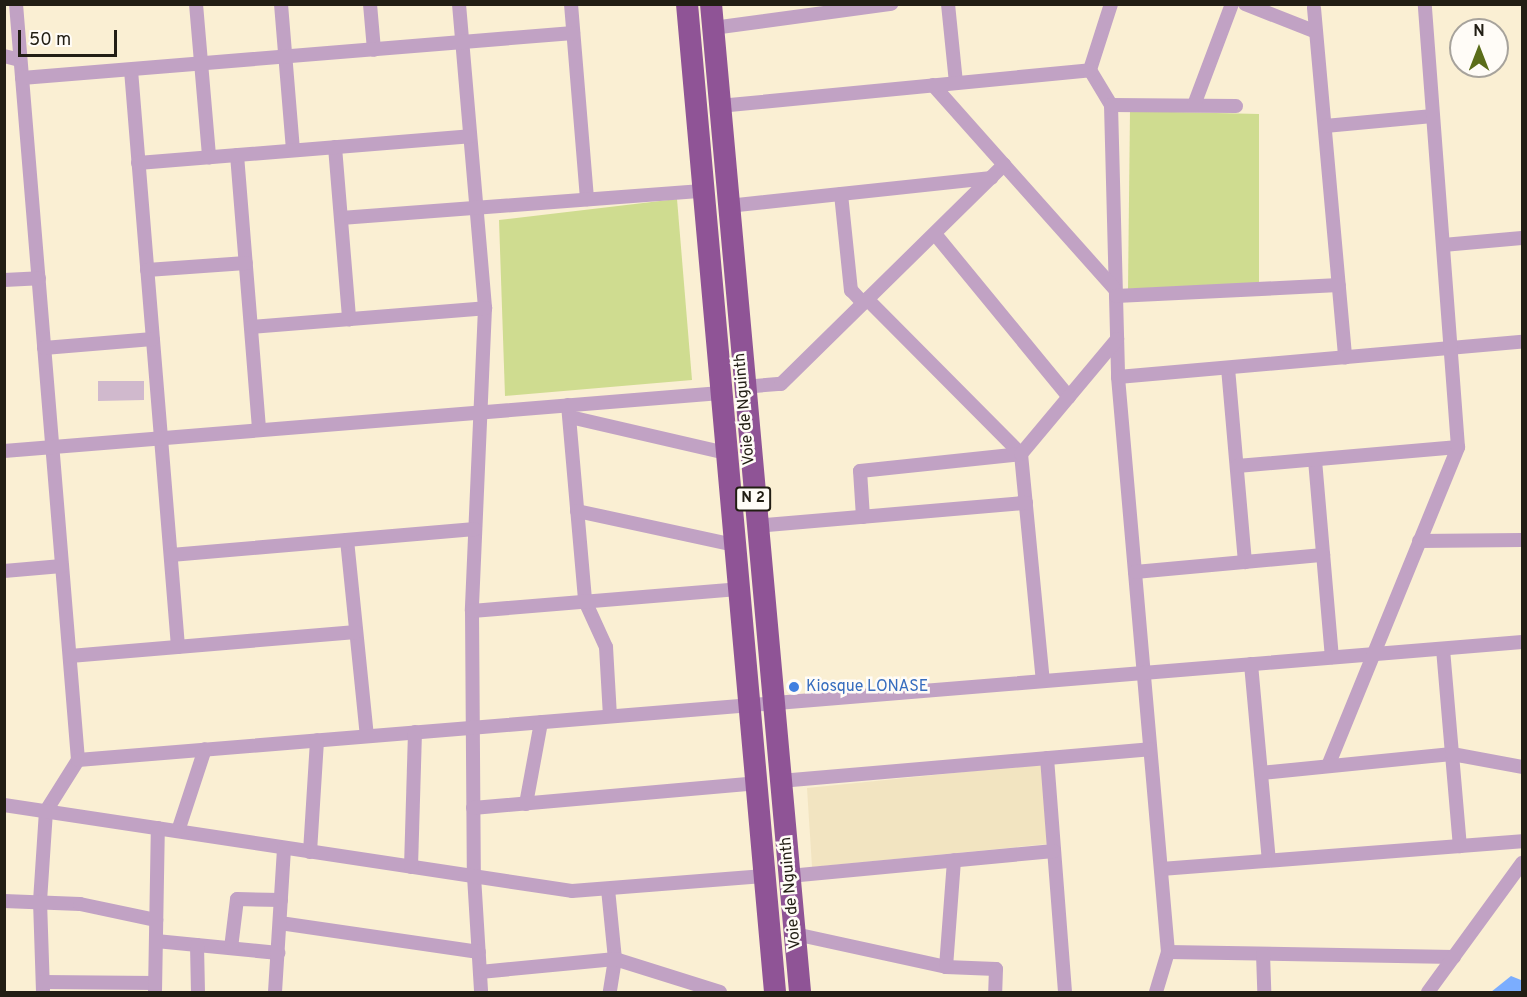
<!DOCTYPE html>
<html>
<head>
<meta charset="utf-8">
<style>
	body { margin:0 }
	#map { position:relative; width:1527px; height:997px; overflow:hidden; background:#faefd3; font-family:Overpass,sans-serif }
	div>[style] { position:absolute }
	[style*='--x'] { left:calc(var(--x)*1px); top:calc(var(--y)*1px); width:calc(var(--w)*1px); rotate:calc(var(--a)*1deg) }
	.built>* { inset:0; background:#f2e4c1 }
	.green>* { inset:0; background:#cfdc90 }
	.water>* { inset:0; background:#7badfe }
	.building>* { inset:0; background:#d0b9cd }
	.minor>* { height:14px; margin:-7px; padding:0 7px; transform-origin:7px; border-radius:7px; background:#c1a2c4 }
	.trunk>* { height:22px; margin:-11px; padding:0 11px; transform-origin:11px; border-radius:11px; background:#8f5496 }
	.dots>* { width:16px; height:16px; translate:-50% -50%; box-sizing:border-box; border:3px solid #fffcf7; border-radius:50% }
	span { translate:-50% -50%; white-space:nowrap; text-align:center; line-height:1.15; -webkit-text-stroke:5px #fffcf7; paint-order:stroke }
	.shield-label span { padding:2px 4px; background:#fffcf7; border:2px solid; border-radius:4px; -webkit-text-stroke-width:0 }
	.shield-label { font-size:15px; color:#221e14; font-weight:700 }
	.street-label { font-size:16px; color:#221e14 }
	.shop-label { font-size:16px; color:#366cbe }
	.left { translate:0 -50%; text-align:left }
	.frame { position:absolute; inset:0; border:6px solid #221e14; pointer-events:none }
	.north { position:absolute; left:1449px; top:18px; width:60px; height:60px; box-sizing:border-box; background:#fffcf7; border:2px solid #a7a39c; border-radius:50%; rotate:0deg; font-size:16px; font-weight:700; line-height:24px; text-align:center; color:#221e14 }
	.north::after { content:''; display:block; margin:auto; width:21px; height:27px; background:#5b6d19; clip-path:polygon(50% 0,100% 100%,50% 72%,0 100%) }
	.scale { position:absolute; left:18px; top:30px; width:99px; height:27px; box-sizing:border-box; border:3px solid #221e14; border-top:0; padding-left:8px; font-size:18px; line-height:21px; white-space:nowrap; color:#221e14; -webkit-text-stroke:4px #fffcf7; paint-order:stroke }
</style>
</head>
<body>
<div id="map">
	<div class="built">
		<i style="clip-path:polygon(1043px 764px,1048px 844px,812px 867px,807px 788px)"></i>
	</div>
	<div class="green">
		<i style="clip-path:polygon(1130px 111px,1259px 114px,1259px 283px,1128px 289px)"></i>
		<i style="clip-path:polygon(677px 199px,692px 380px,505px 396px,499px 220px)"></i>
	</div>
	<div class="water">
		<i style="clip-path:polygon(1511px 976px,1521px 980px,1522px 992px,1491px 992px)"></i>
	</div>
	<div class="building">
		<i style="clip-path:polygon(98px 381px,144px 381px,144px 400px,98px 401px)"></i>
	</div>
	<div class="minor">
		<i style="--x:16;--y:4;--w:759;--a:85.31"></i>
		<i style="--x:78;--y:760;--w:60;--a:122.1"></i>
		<i style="--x:46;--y:811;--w:90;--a:93.8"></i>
		<i style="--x:40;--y:901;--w:91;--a:88.1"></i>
		<i style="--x:196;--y:4;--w:154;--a:85.1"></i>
		<i style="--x:281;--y:4;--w:146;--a:85.3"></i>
		<i style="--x:370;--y:4;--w:46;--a:85"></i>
		<i style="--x:459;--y:4;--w:305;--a:85.1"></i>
		<i style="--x:485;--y:308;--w:303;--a:92.5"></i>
		<i style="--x:472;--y:611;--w:265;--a:89.6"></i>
		<i style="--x:474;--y:876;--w:116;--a:86.5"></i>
		<i style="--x:571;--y:4;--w:196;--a:85.3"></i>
		<i style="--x:948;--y:4;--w:79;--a:84.2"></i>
		<i style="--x:1111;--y:4;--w:69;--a:107.7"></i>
		<i style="--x:1090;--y:70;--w:41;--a:59"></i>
		<i style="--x:1111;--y:105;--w:272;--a:88.5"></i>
		<i style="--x:1118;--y:377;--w:577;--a:85.03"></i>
		<i style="--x:1168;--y:952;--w:42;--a:106.7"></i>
		<i style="--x:1245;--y:4;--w:76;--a:21.5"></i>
		<i style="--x:1314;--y:8;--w:351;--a:84.9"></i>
		<i style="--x:713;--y:28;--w:180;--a:-7.7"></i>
		<i style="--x:4;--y:56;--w:16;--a:14"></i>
		<i style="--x:131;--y:70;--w:579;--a:85.34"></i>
		<i style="--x:22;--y:78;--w:553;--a:-4.67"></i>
		<i style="--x:933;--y:85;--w:273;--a:48.3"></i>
		<i style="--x:1111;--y:105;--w:125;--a:0.5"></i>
		<i style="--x:1194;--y:105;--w:108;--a:-69.4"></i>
		<i style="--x:719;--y:106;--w:373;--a:-5.5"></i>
		<i style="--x:1325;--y:126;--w:108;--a:-5.3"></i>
		<i style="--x:335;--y:147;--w:173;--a:85.3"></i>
		<i style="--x:237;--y:155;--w:276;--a:85.4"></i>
		<i style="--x:138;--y:163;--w:333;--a:-4.6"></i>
		<i style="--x:841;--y:194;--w:97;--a:84.1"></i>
		<i style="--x:851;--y:290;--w:18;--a:47"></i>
		<i style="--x:728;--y:206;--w:265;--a:-6.1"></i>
		<i style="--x:341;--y:218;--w:362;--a:-4.3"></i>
		<i style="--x:935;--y:234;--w:211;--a:50.6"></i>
		<i style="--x:1443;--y:245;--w:79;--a:-5.1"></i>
		<i style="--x:147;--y:270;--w:99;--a:-4"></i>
		<i style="--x:4;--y:280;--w:35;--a:-3"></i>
		<i style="--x:1116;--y:296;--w:223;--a:-2.8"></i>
		<i style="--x:867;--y:299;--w:218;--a:45.2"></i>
		<i style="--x:1021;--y:454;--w:228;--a:84.5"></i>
		<i style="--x:251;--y:327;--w:235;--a:-4.6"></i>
		<i style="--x:44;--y:348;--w:109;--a:-4.7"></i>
		<i style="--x:1228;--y:368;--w:195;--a:85"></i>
		<i style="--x:1118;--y:377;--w:406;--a:-5"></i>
		<i style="--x:743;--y:387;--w:38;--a:-5"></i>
		<i style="--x:781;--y:384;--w:313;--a:-44.5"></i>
		<i style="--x:568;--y:405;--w:197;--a:85"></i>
		<i style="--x:585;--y:601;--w:51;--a:65.5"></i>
		<i style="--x:606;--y:647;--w:69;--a:86.7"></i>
		<i style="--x:570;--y:417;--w:160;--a:13"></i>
		<i style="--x:4;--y:451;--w:719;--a:-4.62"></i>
		<i style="--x:1315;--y:460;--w:198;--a:85.1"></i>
		<i style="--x:1237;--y:466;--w:222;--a:-4.9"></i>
		<i style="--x:577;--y:511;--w:161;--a:12.2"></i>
		<i style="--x:863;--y:517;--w:46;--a:-93.7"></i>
		<i style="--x:860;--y:471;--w:162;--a:-6"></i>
		<i style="--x:1021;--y:454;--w:150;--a:-50.1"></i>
		<i style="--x:755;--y:526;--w:272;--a:-4.9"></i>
		<i style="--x:347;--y:540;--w:197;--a:84.2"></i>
		<i style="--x:1419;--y:541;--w:103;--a:-0.6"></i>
		<i style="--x:171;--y:555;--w:305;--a:-4.9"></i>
		<i style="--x:4;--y:571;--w:58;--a:-4.9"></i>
		<i style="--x:1135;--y:572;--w:189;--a:-5.2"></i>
		<i style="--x:472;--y:611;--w:267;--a:-4.7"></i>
		<i style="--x:1443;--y:649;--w:198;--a:85.1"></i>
		<i style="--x:70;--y:656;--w:287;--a:-4.8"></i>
		<i style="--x:1251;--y:664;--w:197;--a:84.8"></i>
		<i style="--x:1047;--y:758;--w:235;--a:85.6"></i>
		<i style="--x:78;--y:760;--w:1449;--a:-4.67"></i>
		<i style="--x:1328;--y:766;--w:344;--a:-67.8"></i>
		<i style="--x:1458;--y:447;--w:444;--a:-94.3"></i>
		<i style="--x:1261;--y:773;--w:192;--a:-5.7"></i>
		<i style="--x:1452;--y:754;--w:71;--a:10.5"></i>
		<i style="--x:780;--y:781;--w:371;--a:-4.9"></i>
		<i style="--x:526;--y:804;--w:83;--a:-79.6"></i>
		<i style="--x:4;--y:805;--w:574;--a:8.61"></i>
		<i style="--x:572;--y:891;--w:193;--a:-4.5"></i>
		<i style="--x:473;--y:808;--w:284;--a:-5"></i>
		<i style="--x:178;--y:831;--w:86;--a:-71.8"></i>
		<i style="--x:310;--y:852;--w:112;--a:-86.4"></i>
		<i style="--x:411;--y:867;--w:135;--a:-88.3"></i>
		<i style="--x:1161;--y:869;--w:362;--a:-4.4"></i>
		<i style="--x:789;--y:876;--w:266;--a:-5.4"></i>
		<i style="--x:608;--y:889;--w:70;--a:84.3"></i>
		<i style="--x:615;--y:959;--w:33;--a:99"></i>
		<i style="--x:4;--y:901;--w:76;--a:2.3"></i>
		<i style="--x:80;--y:904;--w:78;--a:11.9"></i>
		<i style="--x:280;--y:923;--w:201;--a:8.3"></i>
		<i style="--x:795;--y:934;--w:155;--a:12.3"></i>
		<i style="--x:946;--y:967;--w:50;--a:2.3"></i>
		<i style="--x:996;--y:969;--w:23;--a:92"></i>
		<i style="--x:156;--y:941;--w:123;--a:5.6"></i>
		<i style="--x:197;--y:945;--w:47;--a:88.8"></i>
		<i style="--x:231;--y:948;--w:49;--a:-83"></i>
		<i style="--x:237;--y:899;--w:44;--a:1.3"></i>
		<i style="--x:1168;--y:952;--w:286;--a:1"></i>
		<i style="--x:1263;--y:954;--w:38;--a:88"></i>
		<i style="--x:946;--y:967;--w:107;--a:-85.7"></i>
		<i style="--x:480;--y:972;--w:136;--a:-5.5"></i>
		<i style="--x:615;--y:959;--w:110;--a:17.4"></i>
		<i style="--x:43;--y:982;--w:112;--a:0.5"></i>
		<i style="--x:155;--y:992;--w:164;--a:-89"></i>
		<i style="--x:275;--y:992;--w:144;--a:-86.4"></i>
		<i style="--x:1428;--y:992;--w:160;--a:-53.9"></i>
	</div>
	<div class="trunk">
		<i style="--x:687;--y:4;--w:992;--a:84.91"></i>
		<i style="--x:711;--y:4;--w:992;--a:84.85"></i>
	</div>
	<div class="dots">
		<i style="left:794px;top:687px;background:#3f7fe0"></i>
	</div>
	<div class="shield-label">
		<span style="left:753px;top:499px">N 2</span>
	</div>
	<div class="street-label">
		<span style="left:745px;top:409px;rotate:-95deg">Voie de Nguinth</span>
		<span style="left:791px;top:893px;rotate:-95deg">Voie de Nguinth</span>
	</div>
	<div class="shop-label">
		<span class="left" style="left:806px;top:687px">Kiosque LONASE</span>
	</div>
	<div class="frame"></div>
	<div class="north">N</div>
	<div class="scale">50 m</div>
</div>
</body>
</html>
